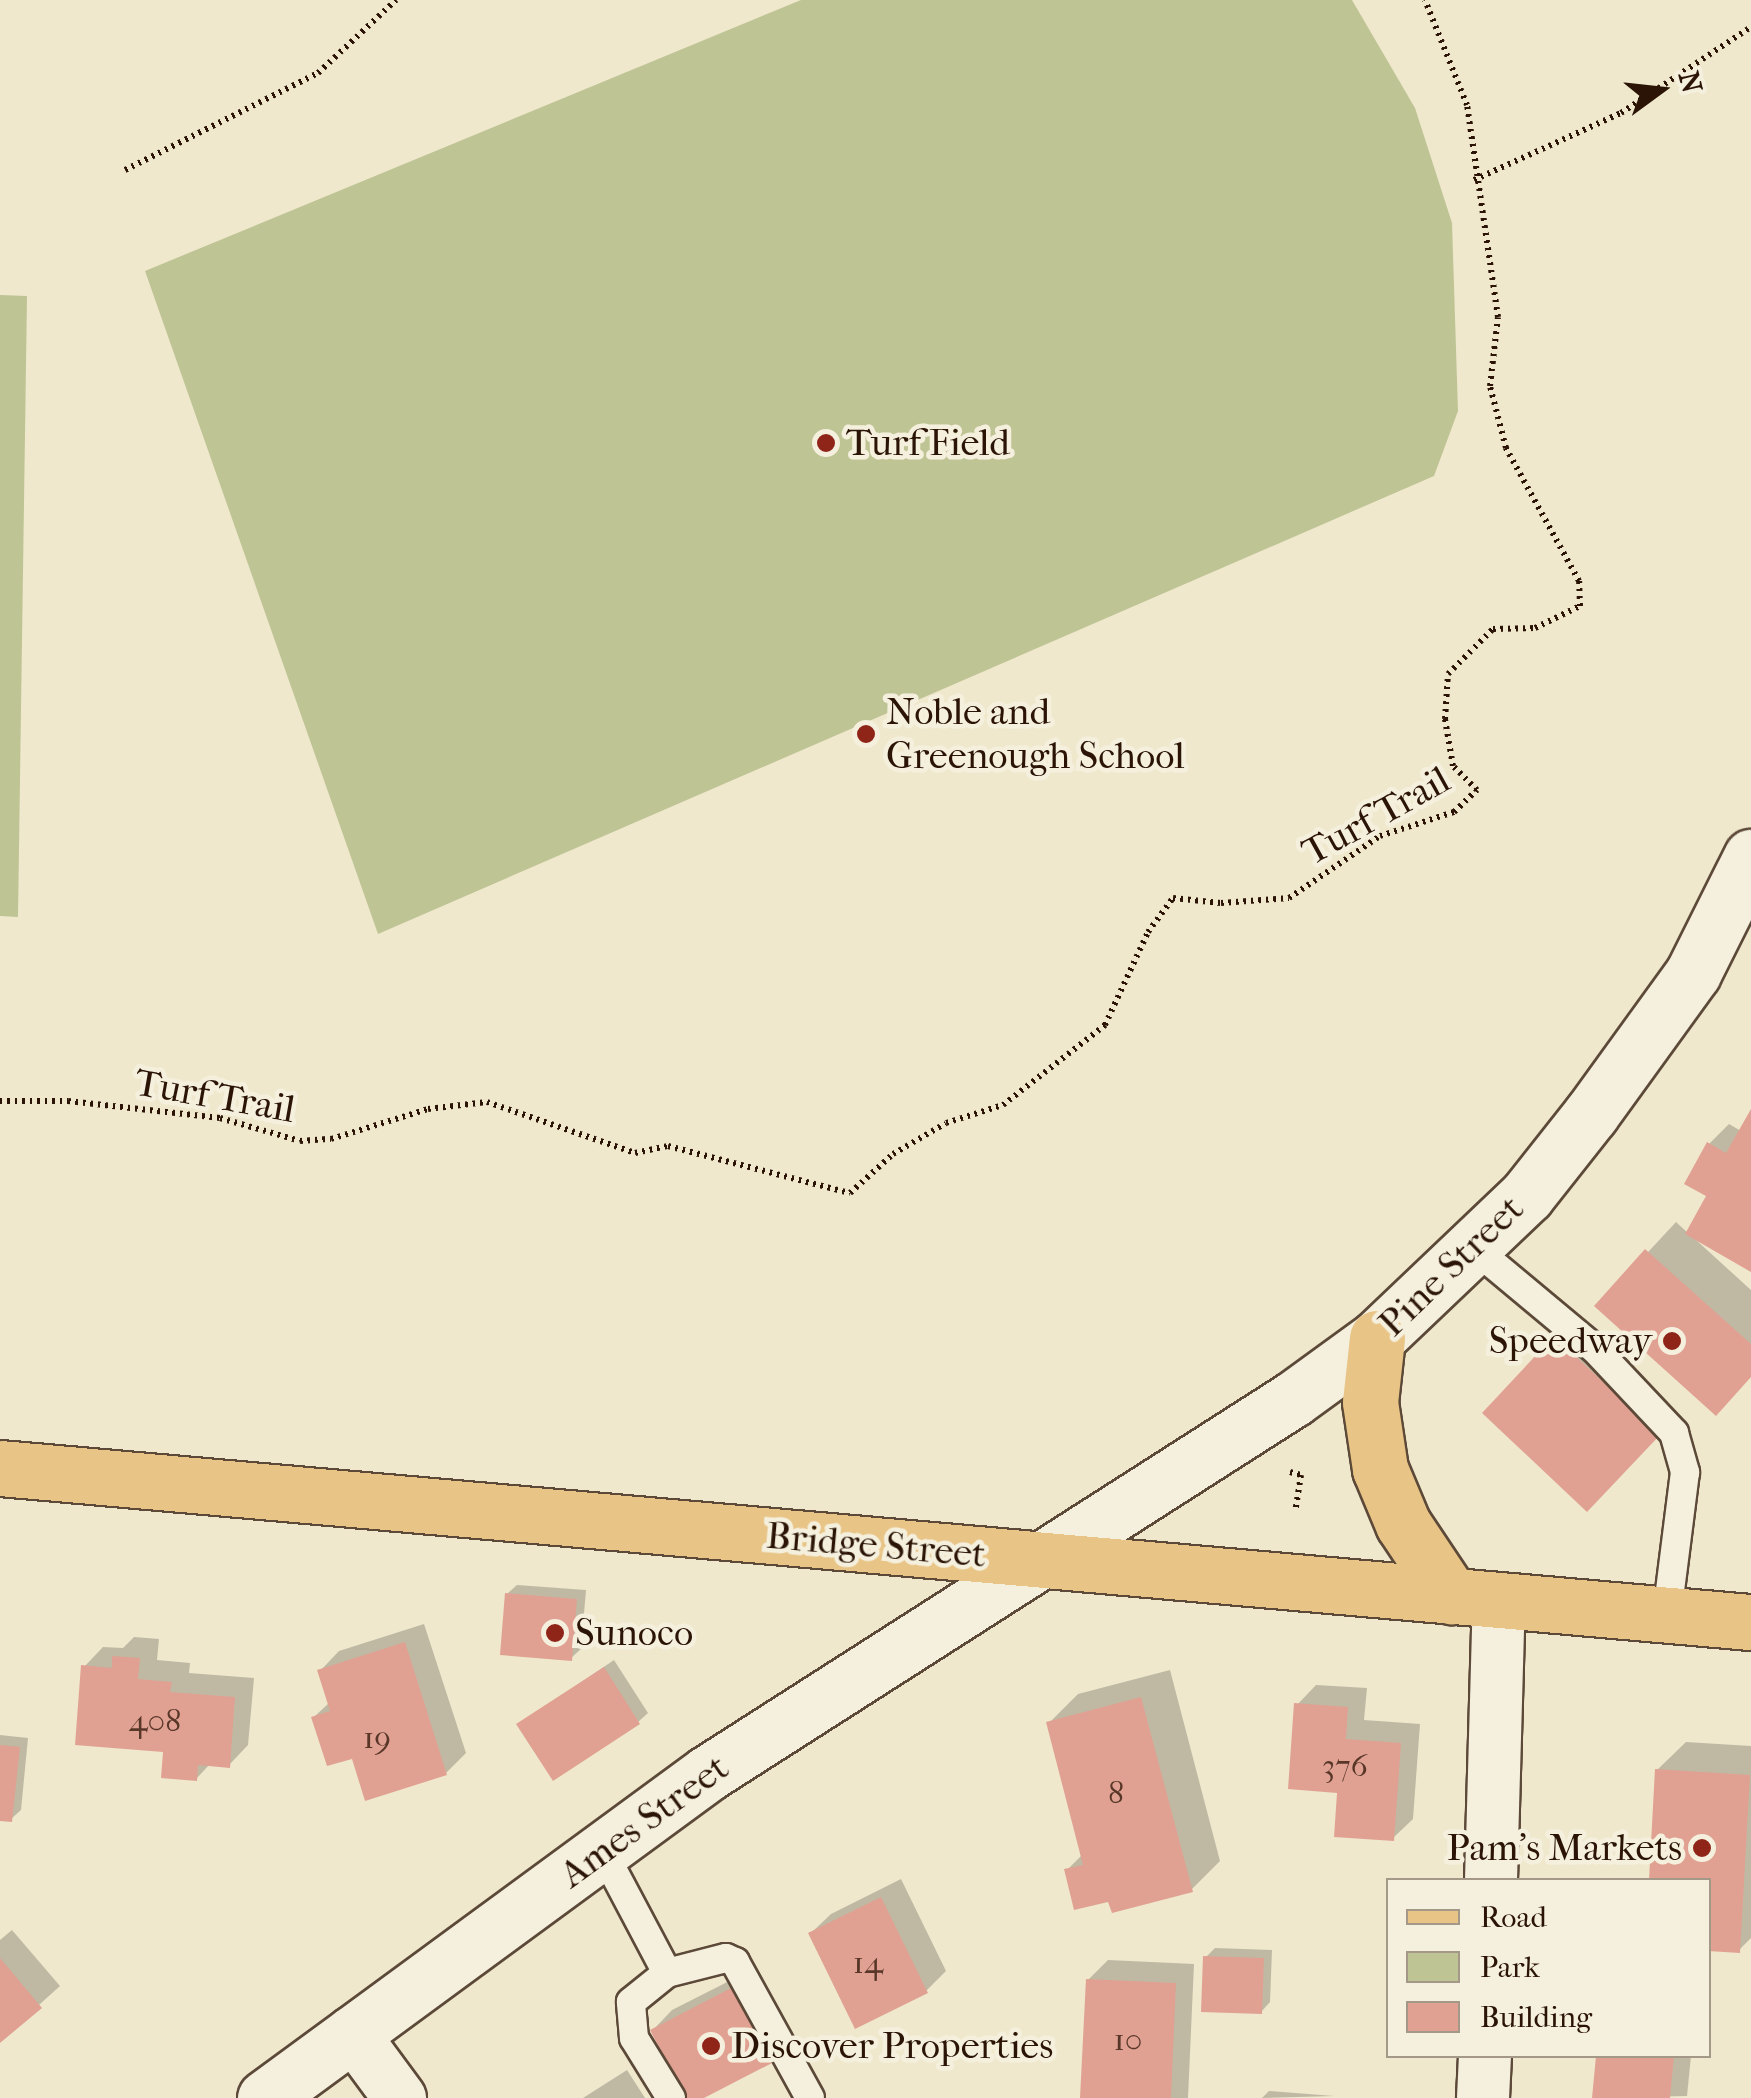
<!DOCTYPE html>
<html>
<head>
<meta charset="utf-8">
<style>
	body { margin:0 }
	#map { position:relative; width:1751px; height:2098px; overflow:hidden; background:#efe8cd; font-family:"IM FELL French Canon",serif }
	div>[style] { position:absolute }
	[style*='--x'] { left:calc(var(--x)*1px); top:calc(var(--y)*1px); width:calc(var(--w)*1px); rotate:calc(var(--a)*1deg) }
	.green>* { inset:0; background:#bfc494 }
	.shadow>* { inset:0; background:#0003 }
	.building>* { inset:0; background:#e0a192 }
	.path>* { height:6px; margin-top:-3px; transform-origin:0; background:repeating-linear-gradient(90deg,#2b1406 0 2.5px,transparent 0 7.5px) }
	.roads { filter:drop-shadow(2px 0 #5c4938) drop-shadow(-2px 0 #5c4938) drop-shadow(0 2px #5c4938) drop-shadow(0 -2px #5c4938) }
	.service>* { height:28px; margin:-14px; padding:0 14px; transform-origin:14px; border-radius:14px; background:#f5f0de }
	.minor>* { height:52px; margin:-26px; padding:0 26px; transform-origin:26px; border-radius:26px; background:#f5f0de }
	.tertiary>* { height:55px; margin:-27.5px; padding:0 27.5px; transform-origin:27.5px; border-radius:27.5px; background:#f5f0de }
	.primary>* { height:55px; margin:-27.5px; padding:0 27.5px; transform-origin:27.5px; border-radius:27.5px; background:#e8c486 }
	.dots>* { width:28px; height:28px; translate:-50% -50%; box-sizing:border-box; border:5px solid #f5f0de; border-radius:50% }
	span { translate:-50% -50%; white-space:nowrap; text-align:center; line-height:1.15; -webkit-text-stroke:9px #f5f0de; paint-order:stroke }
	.number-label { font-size:32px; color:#583729 }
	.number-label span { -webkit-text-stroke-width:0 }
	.poi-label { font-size:38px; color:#2b1406 }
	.left { translate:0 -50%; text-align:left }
	.right { translate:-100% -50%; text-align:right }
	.street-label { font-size:38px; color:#2b1406 }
	.legend { position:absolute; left:1386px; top:1878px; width:325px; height:180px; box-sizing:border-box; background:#f5f0de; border:2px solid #a49888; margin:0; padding:12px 18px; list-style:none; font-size:30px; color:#2b1406 }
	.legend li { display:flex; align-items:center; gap:20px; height:50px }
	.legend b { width:50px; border:2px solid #a49888 }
	.north { position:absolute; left:1611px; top:40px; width:100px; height:100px; -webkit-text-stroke:8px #f5f0de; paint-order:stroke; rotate:75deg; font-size:28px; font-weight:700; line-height:40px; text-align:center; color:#2b1406 }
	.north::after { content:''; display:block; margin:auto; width:35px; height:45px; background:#2b1406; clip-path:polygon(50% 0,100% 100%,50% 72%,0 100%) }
</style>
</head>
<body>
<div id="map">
	<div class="green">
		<i style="clip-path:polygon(801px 0,1352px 0,1415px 108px,1452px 223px,1458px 411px,1434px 476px,378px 934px,145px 271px)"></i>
		<i style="clip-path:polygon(0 295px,27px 296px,18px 917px,0 916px)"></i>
	</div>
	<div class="shadow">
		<i style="clip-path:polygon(1751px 1114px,1751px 1269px,1696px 1240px,1751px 1290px,1751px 1376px,1598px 1306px,1676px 1222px,1688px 1233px,1709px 1195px,1709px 1144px,1729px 1124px,1741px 1131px)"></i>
		<i style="clip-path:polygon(1565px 1328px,1667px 1424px,1485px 1413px)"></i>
		<i style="clip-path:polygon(517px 1585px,586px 1590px,581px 1649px,571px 1658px,507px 1594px)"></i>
		<i style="clip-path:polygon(424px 1624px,466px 1753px,446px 1773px,353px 1756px,314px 1717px,330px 1702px,320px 1671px,339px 1651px)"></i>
		<i style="clip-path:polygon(134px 1637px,159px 1639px,157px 1660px,190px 1663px,189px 1673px,254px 1678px,248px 1745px,229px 1765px,211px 1763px,196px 1779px,84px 1667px,103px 1647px,123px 1648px)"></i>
		<i style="clip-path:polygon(614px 1660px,648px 1713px,638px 1722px,519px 1724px)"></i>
		<i style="clip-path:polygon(1170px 1670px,1220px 1861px,1191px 1890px,1110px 1899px,1067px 1870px,1083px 1854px,1049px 1723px,1078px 1694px)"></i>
		<i style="clip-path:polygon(1316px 1685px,1367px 1688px,1364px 1720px,1420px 1724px,1413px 1819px,1393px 1838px,1340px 1790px,1297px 1705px)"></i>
		<i style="clip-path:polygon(0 1735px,28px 1738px,21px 1810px,11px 1819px,0 1818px)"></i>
		<i style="clip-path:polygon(1686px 1742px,1751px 1746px,1751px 1938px,1739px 1950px,1708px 1880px,1652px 1880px,1657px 1770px)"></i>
		<i style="clip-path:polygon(901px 1879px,946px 1971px,926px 1991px,811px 1933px,831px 1914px)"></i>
		<i style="clip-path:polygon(12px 1930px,60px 1986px,0 2040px,0 1940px)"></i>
		<i style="clip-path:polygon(1215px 1948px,1272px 1950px,1270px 2002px,1261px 2012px,1206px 1957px)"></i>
		<i style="clip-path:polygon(1108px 1960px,1194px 1964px,1188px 2098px,1082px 2098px,1088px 1980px)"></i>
		<i style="clip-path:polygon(753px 1969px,790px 2041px,770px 2061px,688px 2098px,653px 2030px,672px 2010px)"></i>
		<i style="clip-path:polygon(1598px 2056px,1691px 2056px,1687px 2096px,1594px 2098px)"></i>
		<i style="clip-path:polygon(627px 2070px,645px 2098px,583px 2098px)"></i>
		<i style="clip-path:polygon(1269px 2091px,1334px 2096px,1262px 2098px)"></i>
	</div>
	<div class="building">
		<i style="clip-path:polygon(1751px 1109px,1751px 1272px,1685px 1234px,1706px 1196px,1684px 1184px,1707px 1142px,1726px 1153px)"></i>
		<i style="clip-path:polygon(1645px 1249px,1751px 1344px,1751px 1377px,1716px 1416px,1594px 1306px)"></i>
		<i style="clip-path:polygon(1554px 1336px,1660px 1435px,1587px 1512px,1482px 1413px)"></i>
		<i style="clip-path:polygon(505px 1593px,577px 1599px,572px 1661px,500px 1655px)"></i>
		<i style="clip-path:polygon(405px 1642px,447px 1775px,365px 1801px,352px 1759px,327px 1766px,311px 1717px,330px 1711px,317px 1670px)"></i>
		<i style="clip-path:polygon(112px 1656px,140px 1658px,138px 1679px,172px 1682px,170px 1692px,235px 1697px,230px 1768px,198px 1765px,197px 1781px,161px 1778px,163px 1752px,75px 1745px,81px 1665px,112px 1668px)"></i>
		<i style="clip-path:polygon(604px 1667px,640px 1724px,553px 1781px,516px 1724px)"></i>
		<i style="clip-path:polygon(1141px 1697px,1193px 1892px,1112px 1913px,1108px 1902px,1074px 1910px,1064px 1869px,1083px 1865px,1046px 1722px)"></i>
		<i style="clip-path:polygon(1294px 1703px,1348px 1707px,1346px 1739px,1401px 1743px,1394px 1841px,1334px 1837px,1337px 1793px,1288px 1789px)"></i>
		<i style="clip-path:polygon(0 1745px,20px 1747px,12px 1822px,0 1821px)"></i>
		<i style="clip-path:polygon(1655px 1769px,1750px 1775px,1740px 1953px,1708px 1951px,1708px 1880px,1649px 1880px)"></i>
		<i style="clip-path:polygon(881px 1897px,928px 1993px,855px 2029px,808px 1933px)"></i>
		<i style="clip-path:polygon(1203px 1956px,1264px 1958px,1262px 2014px,1201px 2012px)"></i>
		<i style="clip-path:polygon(0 1958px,42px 2008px,0 2043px)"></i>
		<i style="clip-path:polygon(1086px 1979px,1176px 1983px,1171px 2098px,1080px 2098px)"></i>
		<i style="clip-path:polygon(733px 1987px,772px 2063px,704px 2098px,685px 2098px,650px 2030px)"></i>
		<i style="clip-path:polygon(1596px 2056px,1674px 2056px,1670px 2098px,1592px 2098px)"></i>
	</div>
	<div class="path">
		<i style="--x:125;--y:170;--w:216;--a:-26.7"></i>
		<i style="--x:318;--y:73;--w:107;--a:-43.1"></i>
		<i style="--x:1474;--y:180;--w:162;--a:-24.5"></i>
		<i style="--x:1621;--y:113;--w:156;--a:-33.5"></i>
		<i style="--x:0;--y:1101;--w:68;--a:0"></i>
		<i style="--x:68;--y:1101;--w:153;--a:6.4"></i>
		<i style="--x:220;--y:1118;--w:83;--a:16"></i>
		<i style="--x:300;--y:1141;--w:31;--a:-4"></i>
		<i style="--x:331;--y:1139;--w:102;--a:-17.2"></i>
		<i style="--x:428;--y:1109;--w:59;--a:-6.8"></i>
		<i style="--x:487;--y:1102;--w:157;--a:19"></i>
		<i style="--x:635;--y:1153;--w:34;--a:-12"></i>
		<i style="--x:668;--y:1146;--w:188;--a:14.5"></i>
		<i style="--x:850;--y:1193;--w:58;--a:-42.2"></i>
		<i style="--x:893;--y:1154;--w:61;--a:-30.3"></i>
		<i style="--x:946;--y:1123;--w:60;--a:-17.5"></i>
		<i style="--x:1003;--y:1105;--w:130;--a:-38.1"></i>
		<i style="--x:1105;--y:1025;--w:102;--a:-65.2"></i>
		<i style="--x:1148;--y:932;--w:42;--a:-53.7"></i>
		<i style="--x:1173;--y:898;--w:48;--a:5.9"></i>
		<i style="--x:1221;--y:903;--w:68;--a:-4.2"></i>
		<i style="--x:1289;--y:898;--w:110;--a:-34.3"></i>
		<i style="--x:1380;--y:836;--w:78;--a:-18"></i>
		<i style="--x:1454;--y:812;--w:32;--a:-44"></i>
		<i style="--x:1477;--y:790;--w:34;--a:-135"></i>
		<i style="--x:1453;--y:766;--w:48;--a:-99.7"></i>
		<i style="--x:1445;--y:719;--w:45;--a:-86.2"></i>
		<i style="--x:1448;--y:674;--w:64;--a:-45"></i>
		<i style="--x:1493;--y:629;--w:42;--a:-1.4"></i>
		<i style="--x:1535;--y:628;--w:50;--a:-26.1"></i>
		<i style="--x:1580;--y:606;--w:25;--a:-92"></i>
		<i style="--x:1579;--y:581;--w:152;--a:-118.8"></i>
		<i style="--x:1506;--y:448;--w:64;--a:-104.5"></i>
		<i style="--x:1490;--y:386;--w:69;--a:-83.4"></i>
		<i style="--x:1498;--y:317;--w:214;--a:-98.3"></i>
		<i style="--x:1467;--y:105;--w:113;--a:-111.8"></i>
		<i style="--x:1290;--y:1472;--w:11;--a:15"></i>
		<i style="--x:1301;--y:1475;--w:36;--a:99"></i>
	</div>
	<div class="roads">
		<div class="service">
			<i style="--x:1475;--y:1249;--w:155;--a:39.8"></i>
			<i style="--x:1594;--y:1348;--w:117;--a:46.7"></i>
			<i style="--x:1674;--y:1433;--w:41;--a:74.2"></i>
			<i style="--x:1685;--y:1472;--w:144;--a:97.2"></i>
			<i style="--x:602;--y:1850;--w:139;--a:62.1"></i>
			<i style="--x:671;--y:2098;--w:70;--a:-121.7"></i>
			<i style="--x:634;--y:2038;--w:36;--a:-95"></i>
			<i style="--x:631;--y:2002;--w:46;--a:-38.9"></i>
			<i style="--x:667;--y:1973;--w:61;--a:-14.3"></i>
			<i style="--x:726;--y:1958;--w:10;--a:24"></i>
			<i style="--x:735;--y:1962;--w:155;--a:61.1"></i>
		</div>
		<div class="minor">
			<i style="--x:1491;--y:1880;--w:279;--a:-88.4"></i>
			<i style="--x:352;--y:2033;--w:81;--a:53.6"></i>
			<i style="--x:1483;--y:2098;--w:42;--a:-87.3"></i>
		</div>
		<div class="tertiary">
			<i style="--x:265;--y:2098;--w:549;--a:-36.27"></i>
			<i style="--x:708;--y:1773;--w:694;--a:-32.59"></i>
			<i style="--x:1293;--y:1399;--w:104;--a:-36"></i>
			<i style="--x:1377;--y:1338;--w:207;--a:-43.6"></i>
			<i style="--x:1527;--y:1195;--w:103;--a:-51.7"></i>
			<i style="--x:1591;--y:1114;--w:174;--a:-54.1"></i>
			<i style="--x:1693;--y:973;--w:130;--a:-63.4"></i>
		</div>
		<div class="primary">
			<i style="--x:1377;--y:1338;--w:64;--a:96.2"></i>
			<i style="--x:1370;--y:1402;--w:68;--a:81.5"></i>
			<i style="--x:1380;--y:1469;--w:60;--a:67.3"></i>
			<i style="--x:1403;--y:1524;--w:87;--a:56.3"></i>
			<i style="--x:0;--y:1468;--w:1758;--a:5.03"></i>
		</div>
	</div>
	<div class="dots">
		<i style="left:826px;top:443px;background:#8f2418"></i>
		<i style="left:866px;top:734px;background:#8f2418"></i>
		<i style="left:1672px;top:1341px;background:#8f2418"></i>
		<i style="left:555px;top:1633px;background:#8f2418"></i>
		<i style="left:1702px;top:1848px;background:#8f2418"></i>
		<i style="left:711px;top:2046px;background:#8f2418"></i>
	</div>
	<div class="number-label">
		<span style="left:155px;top:1721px">408</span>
		<span style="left:377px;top:1738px">19</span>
		<span style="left:1345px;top:1766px">376</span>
		<span style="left:1116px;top:1793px">8</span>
		<span style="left:868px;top:1963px">14</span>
		<span style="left:1128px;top:2040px">10</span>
	</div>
	<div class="poi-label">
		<span class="left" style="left:846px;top:443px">Turf Field</span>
		<span class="left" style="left:886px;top:734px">Noble and<br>Greenough School</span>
		<span class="right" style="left:1652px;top:1341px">Speedway</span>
		<span class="left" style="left:575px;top:1633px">Sunoco</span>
		<span class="right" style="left:1682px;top:1848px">Pam's Markets</span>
		<span class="left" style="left:731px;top:2046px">Discover Properties</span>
	</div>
	<div class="street-label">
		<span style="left:1376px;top:816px;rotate:-29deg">Turf Trail</span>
		<span style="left:215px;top:1096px;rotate:10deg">Turf Trail</span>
		<span style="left:1451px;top:1266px;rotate:-44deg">Pine Street</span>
		<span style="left:876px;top:1545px;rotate:5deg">Bridge Street</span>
		<span style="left:644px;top:1821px;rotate:-36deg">Ames Street</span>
	</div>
	<ul class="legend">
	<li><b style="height:12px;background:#e8c486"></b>Road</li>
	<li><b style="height:28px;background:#bfc494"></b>Park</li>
	<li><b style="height:28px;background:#e0a192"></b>Building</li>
	</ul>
	<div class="north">N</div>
</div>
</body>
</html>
